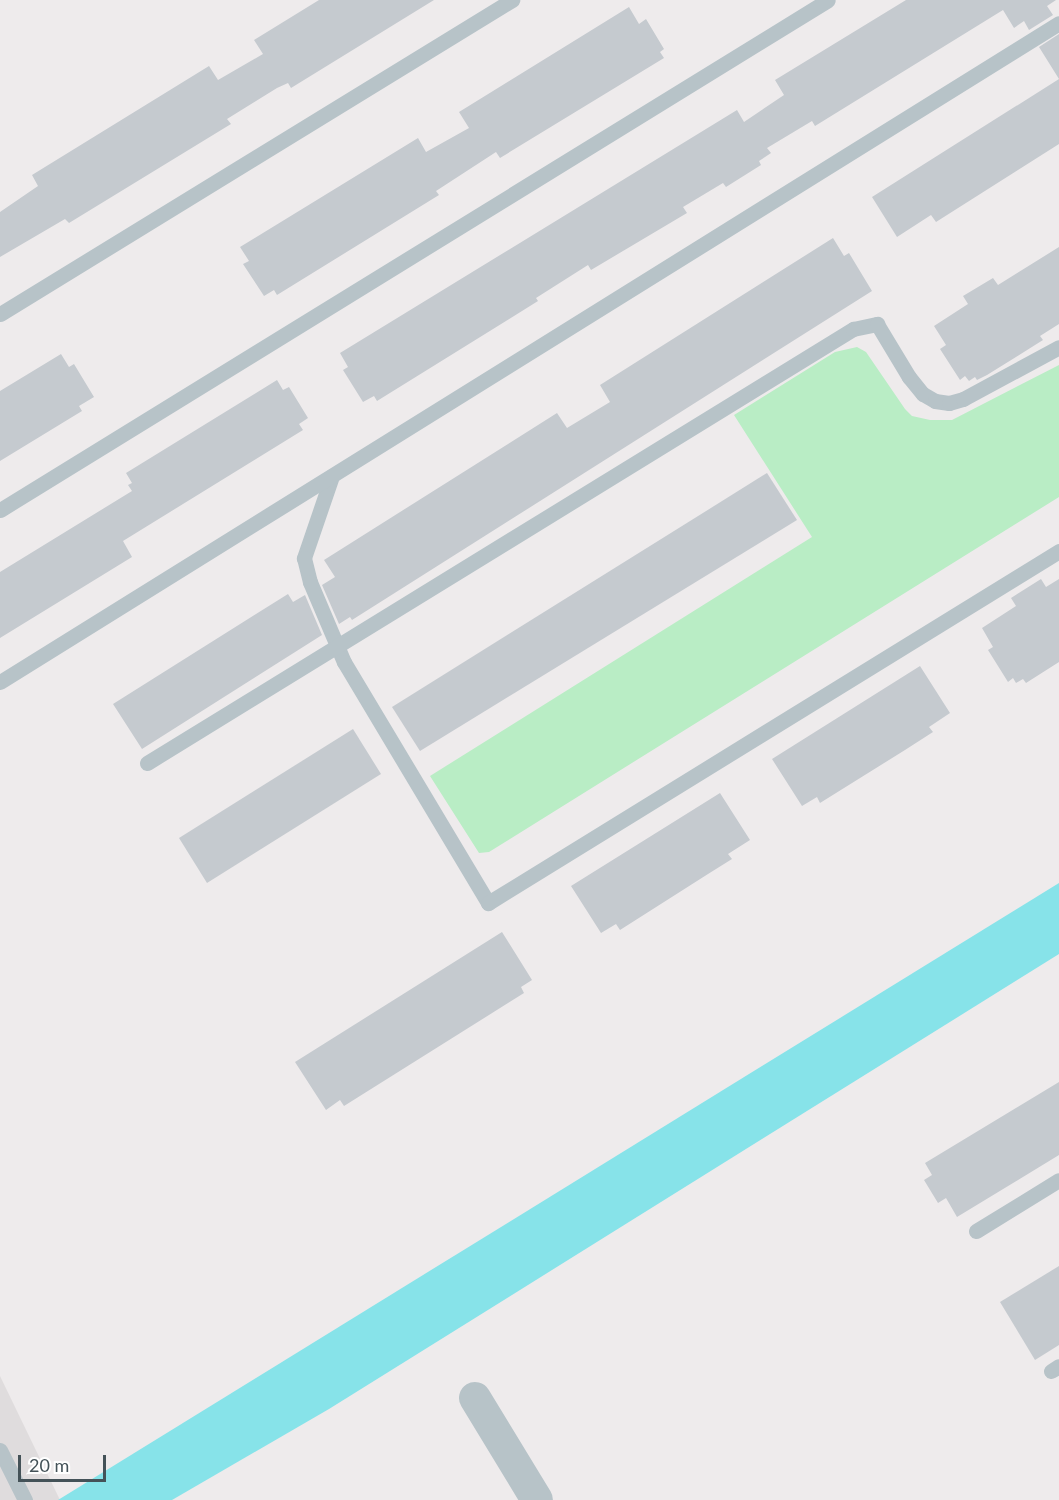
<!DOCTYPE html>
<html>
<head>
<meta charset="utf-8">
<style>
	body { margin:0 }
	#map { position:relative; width:1059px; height:1500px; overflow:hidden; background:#eeebec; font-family:Lato,sans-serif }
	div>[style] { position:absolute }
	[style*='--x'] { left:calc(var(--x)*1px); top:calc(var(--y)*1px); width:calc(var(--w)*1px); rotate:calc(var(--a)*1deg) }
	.education>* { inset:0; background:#dfdcdd }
	.green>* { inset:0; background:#b9edc5 }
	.water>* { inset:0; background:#87e3e9 }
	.building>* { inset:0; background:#c5cacf }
	.lane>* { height:15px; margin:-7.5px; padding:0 7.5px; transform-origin:7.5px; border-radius:7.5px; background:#b7c3c8 }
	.street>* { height:32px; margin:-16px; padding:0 16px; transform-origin:16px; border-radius:16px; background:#b7c3c8 }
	span { translate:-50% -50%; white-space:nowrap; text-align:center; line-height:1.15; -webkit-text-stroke:6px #fff; paint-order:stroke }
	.scale { position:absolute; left:18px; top:1455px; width:88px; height:27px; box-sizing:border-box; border:3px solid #445258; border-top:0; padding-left:8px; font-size:18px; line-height:21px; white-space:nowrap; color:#445258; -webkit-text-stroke:4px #fff; paint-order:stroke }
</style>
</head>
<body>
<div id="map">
	<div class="education">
		<i style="clip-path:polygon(0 1376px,60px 1500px,0 1500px)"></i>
	</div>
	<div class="green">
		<i style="clip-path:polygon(857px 347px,866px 352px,905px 409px,912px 416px,930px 420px,952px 420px,1059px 365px,1059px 497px,489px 852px,479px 853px,430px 776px,812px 537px,734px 415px,835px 352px)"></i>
	</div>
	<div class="water">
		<i style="clip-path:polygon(1059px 883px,1059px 954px,329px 1409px,172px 1500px,58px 1500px)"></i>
	</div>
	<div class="building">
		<i style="clip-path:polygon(319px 0,434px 0,291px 88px,288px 83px,277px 88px,227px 119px,231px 124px,69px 223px,65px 219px,0 257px,0 212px,38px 186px,32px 175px,209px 66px,218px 80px,263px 54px,254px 40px)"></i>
		<i style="clip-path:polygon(906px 0,1056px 0,1047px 6px,1053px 15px,1029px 30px,1024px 21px,1014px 28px,1003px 10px,815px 126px,812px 121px,767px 148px,771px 153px,759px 161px,761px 165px,726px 187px,723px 183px,683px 207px,687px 213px,591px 270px,588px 265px,536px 298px,538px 301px,377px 401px,374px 396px,363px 402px,343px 370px,348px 367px,340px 353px,737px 110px,744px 122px,784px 95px,775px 80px)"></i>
		<i style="clip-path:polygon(629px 7px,639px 24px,646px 19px,664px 49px,660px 52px,664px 58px,500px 158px,496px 152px,436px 191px,439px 195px,277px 295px,274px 290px,264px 296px,243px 264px,249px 261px,240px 247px,418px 138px,426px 152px,469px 128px,459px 112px)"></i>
		<i style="clip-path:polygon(1059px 34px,1059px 144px,936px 222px,931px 215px,897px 237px,872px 197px,1059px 79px,1039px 47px)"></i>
		<i style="clip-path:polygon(833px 238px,844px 256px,849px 253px,872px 291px,352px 620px,350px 617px,339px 624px,322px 585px,335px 577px,324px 560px,557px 413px,567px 428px,610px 402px,600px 385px)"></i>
		<i style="clip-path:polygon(1059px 247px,1059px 324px,1040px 336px,1043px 340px,987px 375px,977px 380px,975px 377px,969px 381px,965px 376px,960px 380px,940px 349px,946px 345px,934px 326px,968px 304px,963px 296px,993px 278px,998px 285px)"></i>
		<i style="clip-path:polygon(61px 354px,69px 367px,74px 364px,94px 397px,79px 406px,82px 411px,0 461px,0 391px)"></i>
		<i style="clip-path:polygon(277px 380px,283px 390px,289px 387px,308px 418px,299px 424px,303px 430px,123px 541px,132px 557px,0 638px,0 572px,132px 491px,128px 485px,132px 483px,126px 473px)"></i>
		<i style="clip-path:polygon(767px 473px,797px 520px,420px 751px,392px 707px)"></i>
		<i style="clip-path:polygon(1041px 579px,1046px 587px,1059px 579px,1059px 662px,1026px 683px,1023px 679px,1016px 683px,1013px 678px,1008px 682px,988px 650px,993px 647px,982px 628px,1016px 606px,1011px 598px)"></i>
		<i style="clip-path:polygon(288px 594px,293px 602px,305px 595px,322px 635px,142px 749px,113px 704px)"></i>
		<i style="clip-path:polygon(920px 666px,950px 713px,929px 727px,933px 732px,905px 750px,820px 803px,817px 797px,802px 806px,772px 759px)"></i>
		<i style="clip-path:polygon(353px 729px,381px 774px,207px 883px,179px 838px)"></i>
		<i style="clip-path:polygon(720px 793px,750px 840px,728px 854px,732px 859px,708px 874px,620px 930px,616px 924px,601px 933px,571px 886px)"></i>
		<i style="clip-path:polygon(502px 932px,532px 980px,521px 987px,524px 993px,344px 1106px,340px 1100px,326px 1110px,295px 1062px)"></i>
		<i style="clip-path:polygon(1059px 1082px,1059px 1155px,957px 1217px,946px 1198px,938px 1203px,924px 1180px,932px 1175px,925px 1163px)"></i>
		<i style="clip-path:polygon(1059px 1266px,1059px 1345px,1035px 1360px,1000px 1302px)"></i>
	</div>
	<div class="lane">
		<i style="--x:0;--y:314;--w:601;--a:-31.52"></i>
		<i style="--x:332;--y:476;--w:87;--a:108.9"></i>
		<i style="--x:304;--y:558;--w:25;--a:76"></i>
		<i style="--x:310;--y:582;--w:87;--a:67"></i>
		<i style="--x:344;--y:662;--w:281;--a:59.1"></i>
		<i style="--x:488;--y:903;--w:671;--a:-31.65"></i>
		<i style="--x:0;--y:510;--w:972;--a:-31.63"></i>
		<i style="--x:0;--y:682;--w:1247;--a:-31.89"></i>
		<i style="--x:147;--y:763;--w:829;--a:-31.58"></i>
		<i style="--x:853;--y:329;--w:25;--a:-12"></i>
		<i style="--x:877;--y:324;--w:62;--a:58.9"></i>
		<i style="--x:909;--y:377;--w:22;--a:51"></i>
		<i style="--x:923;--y:394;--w:14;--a:30"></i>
		<i style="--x:935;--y:401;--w:14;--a:8"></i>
		<i style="--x:949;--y:403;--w:15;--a:-16"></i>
		<i style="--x:963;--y:399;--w:109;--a:-28.4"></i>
		<i style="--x:976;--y:1231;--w:97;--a:-31.6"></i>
		<i style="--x:1051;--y:1371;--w:9;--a:-32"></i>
		<i style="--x:0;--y:1450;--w:56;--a:63.4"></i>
	</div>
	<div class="street">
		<i style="--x:475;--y:1398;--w:119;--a:58.7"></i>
	</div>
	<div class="scale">20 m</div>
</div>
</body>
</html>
